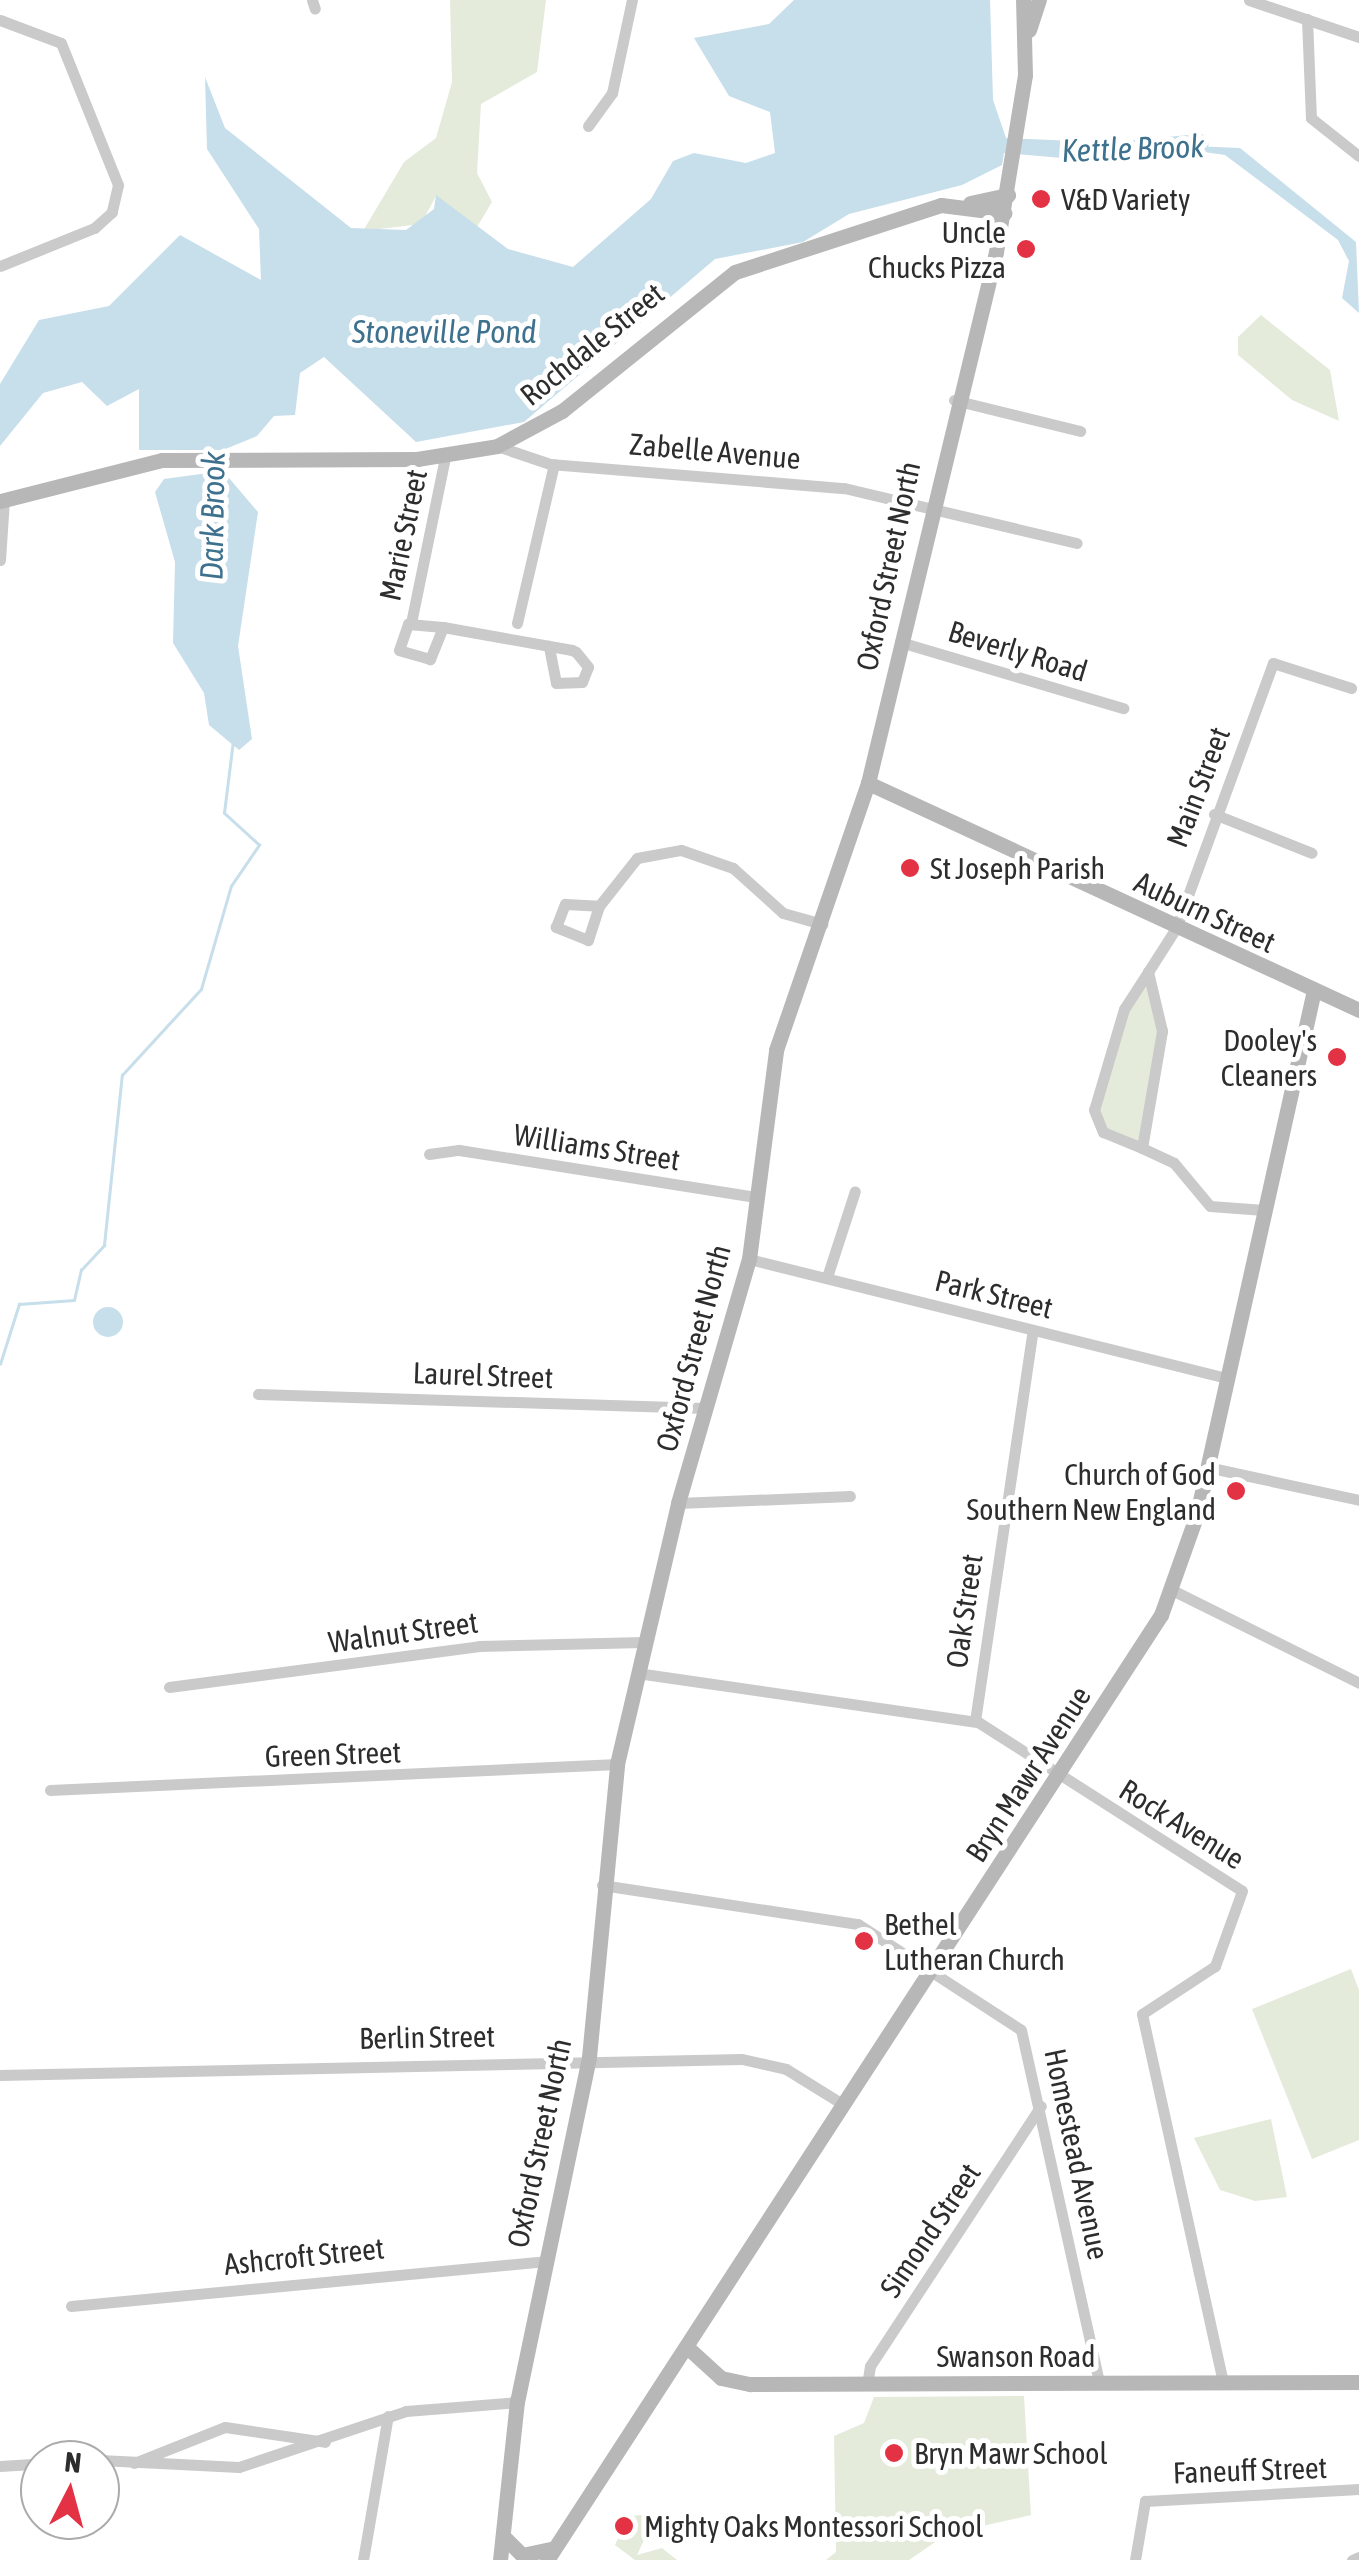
<!DOCTYPE html>
<html>
<head>
<meta charset="utf-8">
<style>
	body { margin:0 }
	#map { position:relative; width:1359px; height:2560px; overflow:hidden; background:#fff; font-family:"Asap Condensed",sans-serif }
	div>[style] { position:absolute }
	[style*='--x'] { left:calc(var(--x)*1px); top:calc(var(--y)*1px); width:calc(var(--w)*1px); rotate:calc(var(--a)*1deg) }
	.green>* { inset:0; background:#e4ebdb }
	.water>* { inset:0; background:#c7deeb }
	.round { border-radius:50% }
	.stream>* { height:2.5px; margin:-1.25px; padding:0 1.25px; transform-origin:1.25px; border-radius:1.25px; background:#c7deeb }
	.river>* { height:18px; margin:-9px; padding:0 9px; transform-origin:9px; border-radius:9px; background:#c7deeb }
	.street>* { height:11px; margin:-5.5px; padding:0 5.5px; transform-origin:5.5px; border-radius:5.5px; background:#cacaca }
	.secondary>* { height:15px; margin:-7.5px; padding:0 7.5px; transform-origin:7.5px; border-radius:7.5px; background:#b7b7b7 }
	.dots>* { width:28px; height:28px; translate:-50% -50%; box-sizing:border-box; border:5px solid #fff; border-radius:50% }
	span { translate:-50% -50%; white-space:nowrap; text-align:center; line-height:1.15; -webkit-text-stroke:10px #fff; paint-order:stroke }
	.poi-label { font-size:30px; color:#2d2d2d }
	.left { translate:0 -50%; text-align:left }
	.right { translate:-100% -50%; text-align:right }
	.street-label { font-size:30px; color:#2d2d2d }
	.water-label { font-size:32px; color:#3d718e; font-style:italic }
	.north { position:absolute; left:20px; top:2440px; width:100px; height:100px; box-sizing:border-box; background:#fff; border:2px solid #ababab; border-radius:50%; rotate:6deg; font-size:28px; font-weight:700; line-height:40px; text-align:center; color:#2d2d2d }
	.north::after { content:''; display:block; margin:auto; width:35px; height:45px; background:#e23244; clip-path:polygon(50% 0,100% 100%,50% 72%,0 100%) }
</style>
</head>
<body>
<div id="map">
	<div class="green">
		<i style="clip-path:polygon(450px 0,546px 0,537px 72px,481px 104px,477px 173px,492px 202px,477px 227px,436px 196px,421px 224px,363px 231px,404px 162px,436px 138px,452px 82px)"></i>
		<i style="clip-path:polygon(1261px 315px,1330px 370px,1339px 421px,1292px 400px,1238px 355px,1238px 337px)"></i>
		<i style="clip-path:polygon(1148px 972px,1162px 1013px,1142px 1148px,1100px 1129px,1095px 1102px,1126px 1005px)"></i>
		<i style="clip-path:polygon(1351px 1969px,1359px 1990px,1359px 2140px,1312px 2159px,1252px 2009px)"></i>
		<i style="clip-path:polygon(1271px 2119px,1287px 2197px,1255px 2201px,1220px 2190px,1194px 2138px)"></i>
		<i style="clip-path:polygon(1024px 2396px,1031px 2515px,947px 2534px,909px 2560px,826px 2560px,836px 2552px,834px 2436px,864px 2423px,874px 2397px)"></i>
		<i style="clip-path:polygon(641px 2515px,653px 2521px,637px 2555px,662px 2548px,677px 2560px,635px 2560px,615px 2545px,628px 2516px)"></i>
	</div>
	<div class="water">
		<i style="clip-path:polygon(794px 0,990px 0,993px 100px,1006px 138px,1240px 148px,1356px 242px,1359px 313px,1342px 298px,1349px 261px,1338px 240px,1225px 155px,1190px 150px,1120px 163px,1004px 153px,1002px 165px,962px 185px,849px 214px,803px 242px,715px 259px,524px 422px,416px 442px,324px 357px,300px 373px,295px 415px,274px 416px,257px 436px,223px 450px,139px 450px,139px 389px,107px 406px,82px 382px,43px 393px,0 446px,0 384px,39px 320px,109px 306px,180px 235px,261px 280px,259px 229px,207px 149px,205px 77px,225px 128px,351px 228px,406px 230px,434px 209px,436px 195px,508px 249px,573px 267px,651px 199px,673px 161px,694px 153px,746px 163px,775px 153px,770px 112px,729px 96px,694px 38px,769px 24px)"></i>
		<i style="clip-path:polygon(223px 471px,258px 512px,238px 646px,252px 739px,239px 750px,209px 725px,204px 693px,173px 643px,175px 562px,155px 492px,164px 479px)"></i>
		<i class="round" style="left:93px;top:1307px;width:30px;height:30px"></i>
	</div>
	<div class="stream">
		<i style="--x:0;--y:1364;--w:63;--a:-72.4"></i>
		<i style="--x:19;--y:1304;--w:55;--a:-4.2"></i>
		<i style="--x:74;--y:1300;--w:31;--a:-77"></i>
		<i style="--x:81;--y:1270;--w:34;--a:-47"></i>
		<i style="--x:104;--y:1245;--w:171;--a:-84"></i>
		<i style="--x:122;--y:1075;--w:117;--a:-47.4"></i>
		<i style="--x:201;--y:989;--w:107;--a:-73.8"></i>
		<i style="--x:231;--y:886;--w:50;--a:-55.7"></i>
		<i style="--x:259;--y:845;--w:47;--a:-137.6"></i>
		<i style="--x:224;--y:813;--w:73;--a:-82.9"></i>
	</div>
	<div class="river">
		<i style="--x:1136;--y:149;--w:64;--a:-5.4"></i>
	</div>
	<div class="street">
		<i style="--x:312;--y:0;--w:9;--a:72"></i>
		<i style="--x:1249;--y:0;--w:116;--a:18.6"></i>
		<i style="--x:1307;--y:19;--w:99;--a:87.7"></i>
		<i style="--x:1311;--y:118;--w:61;--a:38.4"></i>
		<i style="--x:0;--y:20;--w:65;--a:20.7"></i>
		<i style="--x:61;--y:43;--w:153;--a:68.1"></i>
		<i style="--x:118;--y:185;--w:28;--a:103"></i>
		<i style="--x:112;--y:212;--w:24;--a:138"></i>
		<i style="--x:94;--y:228;--w:101;--a:158"></i>
		<i style="--x:588;--y:126;--w:41;--a:-54"></i>
		<i style="--x:612;--y:93;--w:95;--a:-77.9"></i>
		<i style="--x:954;--y:400;--w:130;--a:13.8"></i>
		<i style="--x:497;--y:446;--w:56;--a:18.8"></i>
		<i style="--x:550;--y:464;--w:295;--a:4.7"></i>
		<i style="--x:844;--y:488;--w:239;--a:13.3"></i>
		<i style="--x:0;--y:560;--w:60;--a:-86.2"></i>
		<i style="--x:411;--y:623;--w:168;--a:-78.4"></i>
		<i style="--x:517;--y:623;--w:163;--a:-76.9"></i>
		<i style="--x:443;--y:627;--w:35;--a:112"></i>
		<i style="--x:430;--y:659;--w:32;--a:-164"></i>
		<i style="--x:399;--y:650;--w:28;--a:-71"></i>
		<i style="--x:408;--y:624;--w:35;--a:5"></i>
		<i style="--x:443;--y:627;--w:131;--a:10.1"></i>
		<i style="--x:572;--y:650;--w:4;--a:27"></i>
		<i style="--x:576;--y:652;--w:19;--a:51"></i>
		<i style="--x:588;--y:667;--w:16;--a:112"></i>
		<i style="--x:582;--y:682;--w:26;--a:178"></i>
		<i style="--x:556;--y:683;--w:38;--a:-101"></i>
		<i style="--x:900;--y:642;--w:233;--a:16.5"></i>
		<i style="--x:1214;--y:814;--w:105;--a:21.7"></i>
		<i style="--x:599;--y:906;--w:36;--a:108"></i>
		<i style="--x:588;--y:940;--w:35;--a:-158"></i>
		<i style="--x:556;--y:927;--w:25;--a:-69"></i>
		<i style="--x:565;--y:904;--w:34;--a:3"></i>
		<i style="--x:599;--y:906;--w:61;--a:-51.6"></i>
		<i style="--x:637;--y:858;--w:45;--a:-10.3"></i>
		<i style="--x:681;--y:850;--w:55;--a:19.1"></i>
		<i style="--x:733;--y:868;--w:67;--a:42"></i>
		<i style="--x:783;--y:913;--w:41;--a:15.8"></i>
		<i style="--x:1148;--y:972;--w:44;--a:123"></i>
		<i style="--x:1124;--y:1009;--w:105;--a:106.5"></i>
		<i style="--x:1094;--y:1110;--w:24;--a:68"></i>
		<i style="--x:1103;--y:1132;--w:42;--a:22.3"></i>
		<i style="--x:1142;--y:1148;--w:119;--a:-80.3"></i>
		<i style="--x:1162;--y:1031;--w:61;--a:-103.3"></i>
		<i style="--x:1148;--y:972;--w:52;--a:-57.5"></i>
		<i style="--x:1176;--y:928;--w:282;--a:-69.9"></i>
		<i style="--x:1273;--y:663;--w:82;--a:17.8"></i>
		<i style="--x:1142;--y:1148;--w:35;--a:25"></i>
		<i style="--x:1174;--y:1163;--w:56;--a:50.1"></i>
		<i style="--x:1210;--y:1206;--w:54;--a:4.2"></i>
		<i style="--x:429;--y:1154;--w:30;--a:-8"></i>
		<i style="--x:459;--y:1150;--w:302;--a:9"></i>
		<i style="--x:749;--y:1259;--w:492;--a:14"></i>
		<i style="--x:827;--y:1277;--w:90;--a:-72"></i>
		<i style="--x:258;--y:1394;--w:448;--a:1.8"></i>
		<i style="--x:1207;--y:1467;--w:156;--a:12.2"></i>
		<i style="--x:678;--y:1503;--w:172;--a:-2.3"></i>
		<i style="--x:1172;--y:1590;--w:209;--a:26.4"></i>
		<i style="--x:637;--y:1673;--w:345;--a:8.2"></i>
		<i style="--x:978;--y:1722;--w:313;--a:32.6"></i>
		<i style="--x:1242;--y:1891;--w:80;--a:109.8"></i>
		<i style="--x:1215;--y:1966;--w:87;--a:146.7"></i>
		<i style="--x:1142;--y:2014;--w:378;--a:77.6"></i>
		<i style="--x:169;--y:1687;--w:313;--a:-7.5"></i>
		<i style="--x:479;--y:1646;--w:165;--a:-1.4"></i>
		<i style="--x:975;--y:1721;--w:395;--a:-81.6"></i>
		<i style="--x:50;--y:1790;--w:568;--a:-2.63"></i>
		<i style="--x:602;--y:1885;--w:259;--a:8.7"></i>
		<i style="--x:858;--y:1924;--w:194;--a:33"></i>
		<i style="--x:1021;--y:2030;--w:362;--a:77.5"></i>
		<i style="--x:0;--y:2075;--w:742;--a:-1.24"></i>
		<i style="--x:742;--y:2059;--w:45;--a:12.8"></i>
		<i style="--x:786;--y:2069;--w:68;--a:31.8"></i>
		<i style="--x:71;--y:2306;--w:474;--a:-5.4"></i>
		<i style="--x:867;--y:2385;--w:19;--a:-81"></i>
		<i style="--x:870;--y:2366;--w:311;--a:-56.7"></i>
		<i style="--x:100;--y:2460;--w:139;--a:2.9"></i>
		<i style="--x:239;--y:2467;--w:176;--a:-18.5"></i>
		<i style="--x:406;--y:2411;--w:111;--a:-4.6"></i>
		<i style="--x:134;--y:2463;--w:98;--a:-21.6"></i>
		<i style="--x:225;--y:2427;--w:101;--a:8.5"></i>
		<i style="--x:0;--y:2466;--w:98;--a:-3.5"></i>
		<i style="--x:363;--y:2560;--w:146;--a:-80.2"></i>
		<i style="--x:1135;--y:2560;--w:60;--a:-80.4"></i>
		<i style="--x:1145;--y:2501;--w:214;--a:-3.2"></i>
		<i style="--x:1352;--y:2560;--w:8;--a:-23"></i>
	</div>
	<div class="secondary">
		<i style="--x:1029;--y:30;--w:32;--a:-72"></i>
		<i style="--x:970;--y:203;--w:39;--a:-12"></i>
		<i style="--x:0;--y:501;--w:167;--a:-14.2"></i>
		<i style="--x:162;--y:460;--w:255;--a:-0.2"></i>
		<i style="--x:417;--y:459;--w:81;--a:-9.2"></i>
		<i style="--x:497;--y:446;--w:74;--a:-28.3"></i>
		<i style="--x:562;--y:411;--w:222;--a:-38.8"></i>
		<i style="--x:735;--y:272;--w:217;--a:-18"></i>
		<i style="--x:941;--y:205;--w:64;--a:7.2"></i>
		<i style="--x:868;--y:783;--w:541;--a:24.81"></i>
		<i style="--x:687;--y:2347;--w:46;--a:42.4"></i>
		<i style="--x:721;--y:2378;--w:30;--a:12"></i>
		<i style="--x:750;--y:2384;--w:609;--a:-0.19"></i>
		<i style="--x:503;--y:2536;--w:27;--a:45"></i>
		<i style="--x:522;--y:2555;--w:30;--a:-12"></i>
		<i style="--x:500;--y:2560;--w:159;--a:-83.9"></i>
		<i style="--x:517;--y:2402;--w:352;--a:-78.2"></i>
		<i style="--x:589;--y:2057;--w:294;--a:-84.5"></i>
		<i style="--x:617;--y:1764;--w:268;--a:-76.8"></i>
		<i style="--x:678;--y:1503;--w:254;--a:-73.8"></i>
		<i style="--x:749;--y:1259;--w:211;--a:-82.6"></i>
		<i style="--x:776;--y:1050;--w:282;--a:-71"></i>
		<i style="--x:868;--y:783;--w:546;--a:-76.45"></i>
		<i style="--x:996;--y:252;--w:179;--a:-80.7"></i>
		<i style="--x:1025;--y:75;--w:75;--a:-91.5"></i>
		<i style="--x:547;--y:2560;--w:1127;--a:-56.99"></i>
		<i style="--x:1161;--y:1615;--w:107;--a:-70.4"></i>
		<i style="--x:1197;--y:1514;--w:537;--a:-77.41"></i>
	</div>
	<div class="dots">
		<i style="left:1041px;top:199px;background:#e23244"></i>
		<i style="left:1026px;top:249px;background:#e23244"></i>
		<i style="left:910px;top:868px;background:#e23244"></i>
		<i style="left:1337px;top:1057px;background:#e23244"></i>
		<i style="left:1236px;top:1491px;background:#e23244"></i>
		<i style="left:864px;top:1941px;background:#e23244"></i>
		<i style="left:894px;top:2453px;background:#e23244"></i>
		<i style="left:624px;top:2526px;background:#e23244"></i>
	</div>
	<div class="poi-label">
		<span class="left" style="left:1061px;top:199px">V&amp;D Variety</span>
		<span class="right" style="left:1006px;top:249px">Uncle<br>Chucks Pizza</span>
		<span class="left" style="left:930px;top:868px">St Joseph Parish</span>
		<span class="right" style="left:1317px;top:1057px">Dooley's<br>Cleaners</span>
		<span class="right" style="left:1216px;top:1491px">Church of God<br>Southern New England</span>
		<span class="left" style="left:884px;top:1941px">Bethel<br>Lutheran Church</span>
		<span class="left" style="left:914px;top:2453px">Bryn Mawr School</span>
		<span class="left" style="left:644px;top:2526px">Mighty Oaks Montessori School</span>
	</div>
	<div class="street-label">
		<span style="left:592px;top:344px;rotate:-39deg">Rochdale Street</span>
		<span style="left:715px;top:451px;rotate:5deg">Zabelle Avenue</span>
		<span style="left:403px;top:535px;rotate:-78deg">Marie Street</span>
		<span style="left:888px;top:566px;rotate:-78deg">Oxford Street North</span>
		<span style="left:1018px;top:651px;rotate:17deg">Beverly Road</span>
		<span style="left:1198px;top:787px;rotate:-69deg">Main Street</span>
		<span style="left:1205px;top:912px;rotate:25deg">Auburn Street</span>
		<span style="left:597px;top:1147px;rotate:9deg">Williams Street</span>
		<span style="left:994px;top:1294px;rotate:14deg">Park Street</span>
		<span style="left:693px;top:1348px;rotate:-75deg">Oxford Street North</span>
		<span style="left:483px;top:1375px;rotate:2deg">Laurel Street</span>
		<span style="left:964px;top:1611px;rotate:-82deg">Oak Street</span>
		<span style="left:403px;top:1632px;rotate:-8deg">Walnut Street</span>
		<span style="left:333px;top:1754px;rotate:-2deg">Green Street</span>
		<span style="left:1028px;top:1774px;rotate:-57deg">Bryn Mawr Avenue</span>
		<span style="left:1182px;top:1824px;rotate:32deg">Rock Avenue</span>
		<span style="left:427px;top:2037px;rotate:-1deg">Berlin Street</span>
		<span style="left:539px;top:2143px;rotate:-78deg">Oxford Street North</span>
		<span style="left:1077px;top:2154px;rotate:78deg">Homestead Avenue</span>
		<span style="left:930px;top:2230px;rotate:-56deg">Simond Street</span>
		<span style="left:304px;top:2256px;rotate:-6deg">Ashcroft Street</span>
		<span style="left:1016px;top:2356px">Swanson Road</span>
		<span style="left:1250px;top:2470px;rotate:-2deg">Faneuff Street</span>
	</div>
	<div class="water-label">
		<span style="left:1133px;top:149px;rotate:-2deg">Kettle Brook</span>
		<span style="left:444px;top:332px">Stoneville Pond</span>
		<span style="left:213px;top:516px;rotate:-89deg">Dark Brook</span>
	</div>
	<div class="north">N</div>
</div>
</body>
</html>
